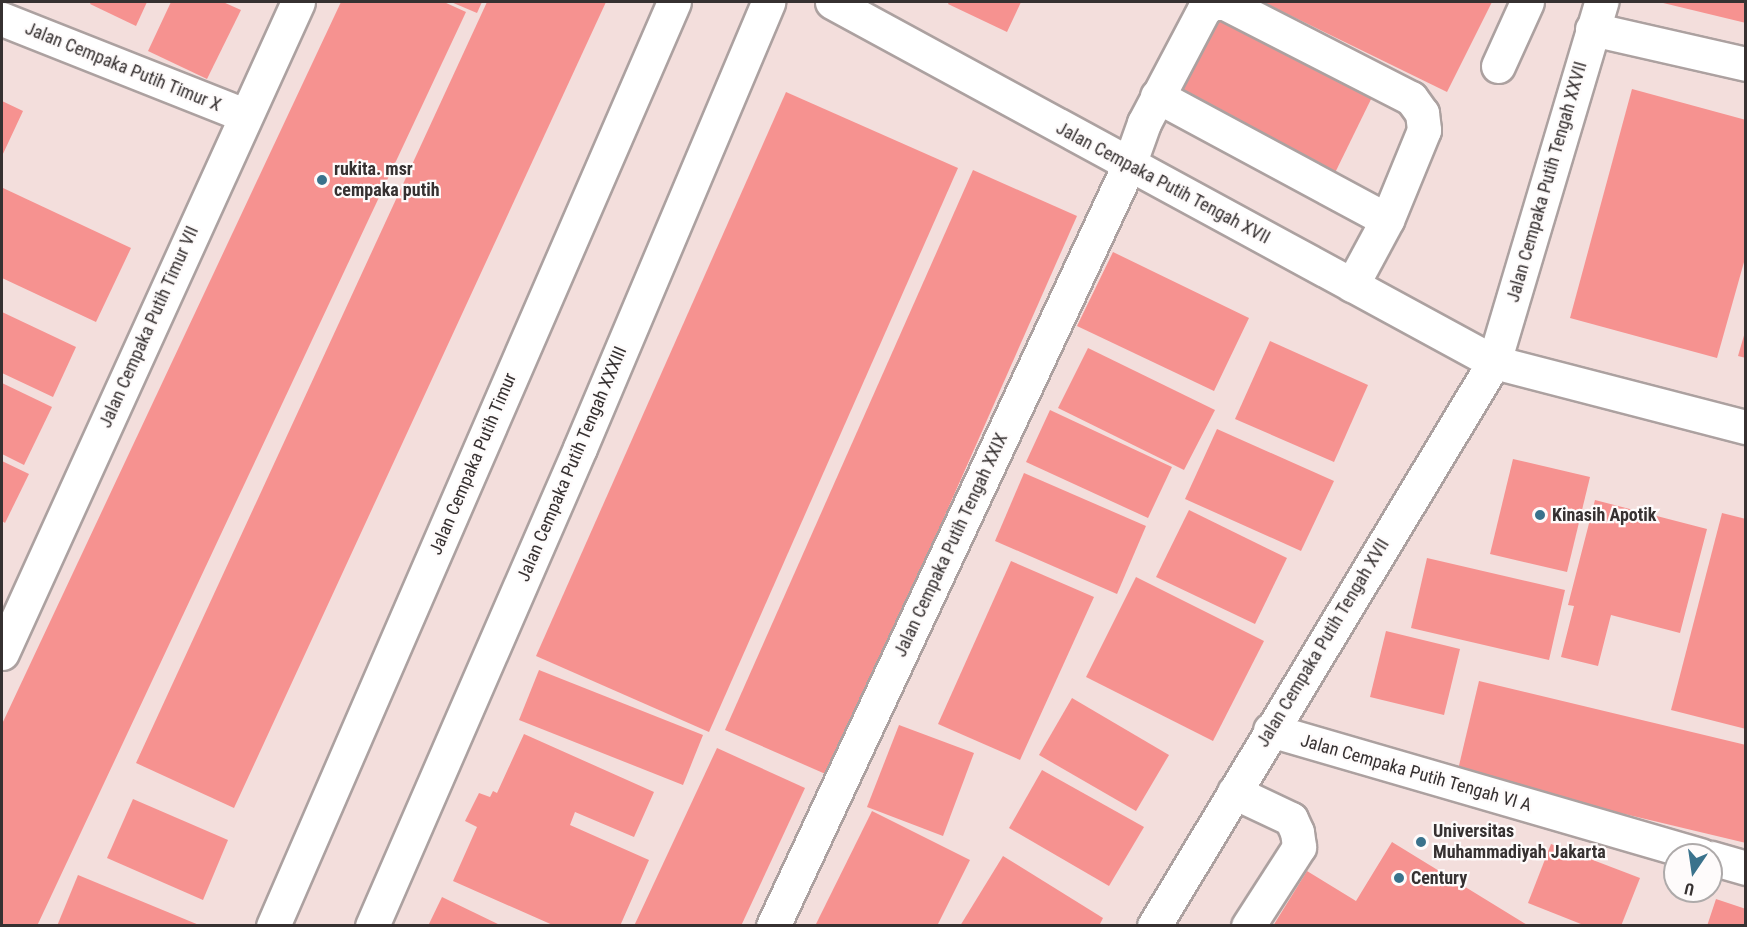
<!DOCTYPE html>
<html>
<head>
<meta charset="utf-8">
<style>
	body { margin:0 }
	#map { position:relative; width:1747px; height:927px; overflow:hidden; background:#f8eceb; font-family:"Roboto Condensed",sans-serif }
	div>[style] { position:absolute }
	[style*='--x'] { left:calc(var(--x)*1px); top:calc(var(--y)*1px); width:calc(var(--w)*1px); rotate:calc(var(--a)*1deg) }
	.built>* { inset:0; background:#f3dedc }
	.building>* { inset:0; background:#f69290 }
	.roads { filter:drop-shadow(2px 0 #aca1a0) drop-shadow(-2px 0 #aca1a0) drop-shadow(0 2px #aca1a0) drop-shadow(0 -2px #aca1a0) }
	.minor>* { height:33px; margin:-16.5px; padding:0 16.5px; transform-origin:16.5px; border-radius:16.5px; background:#fff }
	.dots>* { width:16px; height:16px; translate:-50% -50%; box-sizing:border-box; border:3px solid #fefbfb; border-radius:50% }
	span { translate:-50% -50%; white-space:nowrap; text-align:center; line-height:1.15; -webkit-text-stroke:4.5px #fefbfb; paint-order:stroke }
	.street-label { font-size:18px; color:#363131 }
	.poi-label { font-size:18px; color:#363131; font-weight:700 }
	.left { translate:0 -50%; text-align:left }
	.frame { position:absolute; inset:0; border:3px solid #363131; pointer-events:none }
	.north { position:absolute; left:1663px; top:843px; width:60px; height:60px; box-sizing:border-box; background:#fefbfb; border:2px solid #aeaaaa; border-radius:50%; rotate:193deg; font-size:16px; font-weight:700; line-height:24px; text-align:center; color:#363131 }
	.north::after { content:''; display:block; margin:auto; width:21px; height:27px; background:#3a728c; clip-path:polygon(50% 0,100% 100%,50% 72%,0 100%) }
</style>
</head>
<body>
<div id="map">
	<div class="built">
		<i style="clip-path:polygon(evenodd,2px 2px,1745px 2px,1745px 925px,2px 926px,2px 2px,1675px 855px,1711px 855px,1711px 891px,1675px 891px,1675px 855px)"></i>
	</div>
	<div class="building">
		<i style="clip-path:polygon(91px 2px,147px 2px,136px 26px,90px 4px)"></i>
		<i style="clip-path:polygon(171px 2px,223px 2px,241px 10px,207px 79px,148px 51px)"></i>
		<i style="clip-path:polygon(341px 2px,444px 2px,466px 12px,37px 926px,2px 926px,2px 724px)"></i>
		<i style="clip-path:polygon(451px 2px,482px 2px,477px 13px)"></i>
		<i style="clip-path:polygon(487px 2px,606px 2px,234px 808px,136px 763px)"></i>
		<i style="clip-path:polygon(949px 2px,1021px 2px,1007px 32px,948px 4px)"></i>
		<i style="clip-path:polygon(1263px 2px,1492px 2px,1447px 92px)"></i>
		<i style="clip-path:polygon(1659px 2px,1746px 2px,1746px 23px)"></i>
		<i style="clip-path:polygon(1214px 8px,1377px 87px,1331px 181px,1168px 101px)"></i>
		<i style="clip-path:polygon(1632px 89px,1746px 120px,1746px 255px,1717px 358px,1570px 318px)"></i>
		<i style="clip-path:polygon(786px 92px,958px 168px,709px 732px,536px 656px)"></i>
		<i style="clip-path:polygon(2px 101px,23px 111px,2px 156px)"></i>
		<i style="clip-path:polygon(973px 170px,1077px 216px,830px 776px,725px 730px)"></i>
		<i style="clip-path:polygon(3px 188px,131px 248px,96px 322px,2px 278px)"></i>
		<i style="clip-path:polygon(1113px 252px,1249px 318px,1214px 391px,1077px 326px)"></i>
		<i style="clip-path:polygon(2px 312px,76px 347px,53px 397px,2px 373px)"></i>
		<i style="clip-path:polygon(1745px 332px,1746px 332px,1746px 358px,1738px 356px)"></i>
		<i style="clip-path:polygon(1270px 341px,1368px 385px,1334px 462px,1235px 419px)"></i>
		<i style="clip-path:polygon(1088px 348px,1215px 410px,1184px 470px,1058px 408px)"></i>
		<i style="clip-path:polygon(2px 383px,52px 407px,24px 465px,2px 454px)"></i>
		<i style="clip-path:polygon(1050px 410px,1172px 467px,1148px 518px,1026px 462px)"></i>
		<i style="clip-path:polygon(1217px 429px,1334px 481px,1301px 551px,1185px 499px)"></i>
		<i style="clip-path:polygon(1513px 459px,1590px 477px,1567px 572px,1490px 554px)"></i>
		<i style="clip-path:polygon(2px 461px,29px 474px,5px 523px,2px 521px)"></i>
		<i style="clip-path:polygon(1024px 473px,1146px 526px,1117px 594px,995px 541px)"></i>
		<i style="clip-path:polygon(1595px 500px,1707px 529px,1680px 633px,1611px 615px,1598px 666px,1561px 657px,1574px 606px,1568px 605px)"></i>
		<i style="clip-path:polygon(1189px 510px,1287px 558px,1255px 624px,1156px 577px)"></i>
		<i style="clip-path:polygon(1722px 513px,1746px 519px,1746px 729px,1671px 710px)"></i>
		<i style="clip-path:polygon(1427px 558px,1565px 590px,1549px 660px,1411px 628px)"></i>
		<i style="clip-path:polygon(1011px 561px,1094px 597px,1020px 760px,938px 724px)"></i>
		<i style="clip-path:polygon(1136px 577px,1264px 641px,1213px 741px,1086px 677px)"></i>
		<i style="clip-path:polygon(1386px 631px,1460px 649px,1444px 715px,1370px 697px)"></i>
		<i style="clip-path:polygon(539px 670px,703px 735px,683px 785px,519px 720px)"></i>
		<i style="clip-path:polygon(1479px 681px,1746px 745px,1746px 843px,1457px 774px)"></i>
		<i style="clip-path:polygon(1072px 698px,1169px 755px,1136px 811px,1039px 755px)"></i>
		<i style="clip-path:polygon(899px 725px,974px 753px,943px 836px,867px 807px)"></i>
		<i style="clip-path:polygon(524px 734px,654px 792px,634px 837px,575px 812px,570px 825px,649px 860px,620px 926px,555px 926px,453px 881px,477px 827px,465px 821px,479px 793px,490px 797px,493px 791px,497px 793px)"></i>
		<i style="clip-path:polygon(717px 748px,805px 788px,741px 926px,634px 926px)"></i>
		<i style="clip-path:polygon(1042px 770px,1144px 827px,1109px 886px,1009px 828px)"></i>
		<i style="clip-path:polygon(133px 799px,228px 840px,203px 900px,107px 858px)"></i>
		<i style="clip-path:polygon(872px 811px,970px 860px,937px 926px,815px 926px)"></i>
		<i style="clip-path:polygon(1392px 842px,1529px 926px,1273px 926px,1307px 871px,1356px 901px)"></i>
		<i style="clip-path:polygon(1551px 844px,1640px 878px,1621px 926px,1586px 926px,1528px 903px)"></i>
		<i style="clip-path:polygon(1003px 856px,1103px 918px,1099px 926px,960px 926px)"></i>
		<i style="clip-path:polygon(78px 875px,199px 925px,199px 926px,57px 926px)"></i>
		<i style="clip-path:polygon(442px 897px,502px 926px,428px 926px)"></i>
		<i style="clip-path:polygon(1716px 899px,1746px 909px,1746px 926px,1707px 926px)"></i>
	</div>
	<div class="roads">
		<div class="minor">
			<i style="--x:832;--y:2;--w:754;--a:28.54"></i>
			<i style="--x:1494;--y:362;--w:260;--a:14.5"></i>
			<i style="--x:2;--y:19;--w:261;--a:21.6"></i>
			<i style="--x:1592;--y:29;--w:158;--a:12.8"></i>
			<i style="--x:1498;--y:66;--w:70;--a:-65.6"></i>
			<i style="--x:1157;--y:96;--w:261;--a:28.3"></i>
			<i style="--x:2;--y:653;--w:715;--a:-65.55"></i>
			<i style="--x:1270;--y:730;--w:449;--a:16.2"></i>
			<i style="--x:1234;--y:792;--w:63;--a:25.3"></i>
			<i style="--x:1291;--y:819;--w:14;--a:65"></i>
			<i style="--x:1297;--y:832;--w:15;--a:82"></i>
			<i style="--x:1299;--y:847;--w:94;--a:122.8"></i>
			<i style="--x:1711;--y:858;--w:36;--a:16"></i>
			<i style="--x:273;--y:926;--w:1007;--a:-66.54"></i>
			<i style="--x:372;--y:926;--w:521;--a:-66.48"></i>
			<i style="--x:580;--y:448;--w:484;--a:-67.1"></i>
			<i style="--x:773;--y:926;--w:840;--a:-64.93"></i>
			<i style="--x:1129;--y:165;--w:45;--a:-70.3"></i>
			<i style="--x:1144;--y:123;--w:129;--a:-62.2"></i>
			<i style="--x:1204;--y:9;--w:11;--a:-34"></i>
			<i style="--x:1213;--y:3;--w:12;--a:0"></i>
			<i style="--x:1225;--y:3;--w:209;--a:27.1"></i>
			<i style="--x:1411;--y:98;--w:19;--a:54"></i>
			<i style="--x:1422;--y:113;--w:17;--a:83"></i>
			<i style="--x:1424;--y:130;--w:97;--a:112.3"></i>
			<i style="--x:1387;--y:220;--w:74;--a:118.3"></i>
			<i style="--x:1154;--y:926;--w:659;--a:-58.92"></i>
			<i style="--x:1494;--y:362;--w:376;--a:-73.4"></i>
		</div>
	</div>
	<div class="dots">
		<i style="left:322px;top:180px;background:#3a728c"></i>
		<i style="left:1540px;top:515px;background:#3a728c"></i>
		<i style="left:1421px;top:842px;background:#3a728c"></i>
		<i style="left:1399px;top:878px;background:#3a728c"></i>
	</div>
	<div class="street-label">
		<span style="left:123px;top:67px;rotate:22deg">Jalan Cempaka Putih Timur X</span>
		<span style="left:1547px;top:182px;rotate:-74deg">Jalan Cempaka Putih Tengah XXVII</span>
		<span style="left:1163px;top:183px;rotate:28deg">Jalan Cempaka Putih Tengah XVII</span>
		<span style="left:149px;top:327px;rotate:-66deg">Jalan Cempaka Putih Timur VII</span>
		<span style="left:473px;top:464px;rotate:-67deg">Jalan Cempaka Putih Timur</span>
		<span style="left:572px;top:464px;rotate:-67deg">Jalan Cempaka Putih Tengah XXXIII</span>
		<span style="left:951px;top:545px;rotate:-65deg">Jalan Cempaka Putih Tengah XXIX</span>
		<span style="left:1323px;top:643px;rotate:-59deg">Jalan Cempaka Putih Tengah XVII</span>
		<span style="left:1416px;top:773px;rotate:16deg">Jalan Cempaka Putih Tengah VI A</span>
	</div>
	<div class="poi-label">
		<span class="left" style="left:334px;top:180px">rukita. msr<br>cempaka putih</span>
		<span class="left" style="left:1552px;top:515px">Kinasih Apotik</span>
		<span class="left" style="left:1433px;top:842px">Universitas<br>Muhammadiyah Jakarta</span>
		<span class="left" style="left:1411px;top:878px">Century</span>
	</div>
	<div class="frame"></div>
	<div class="north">U</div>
</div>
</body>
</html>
